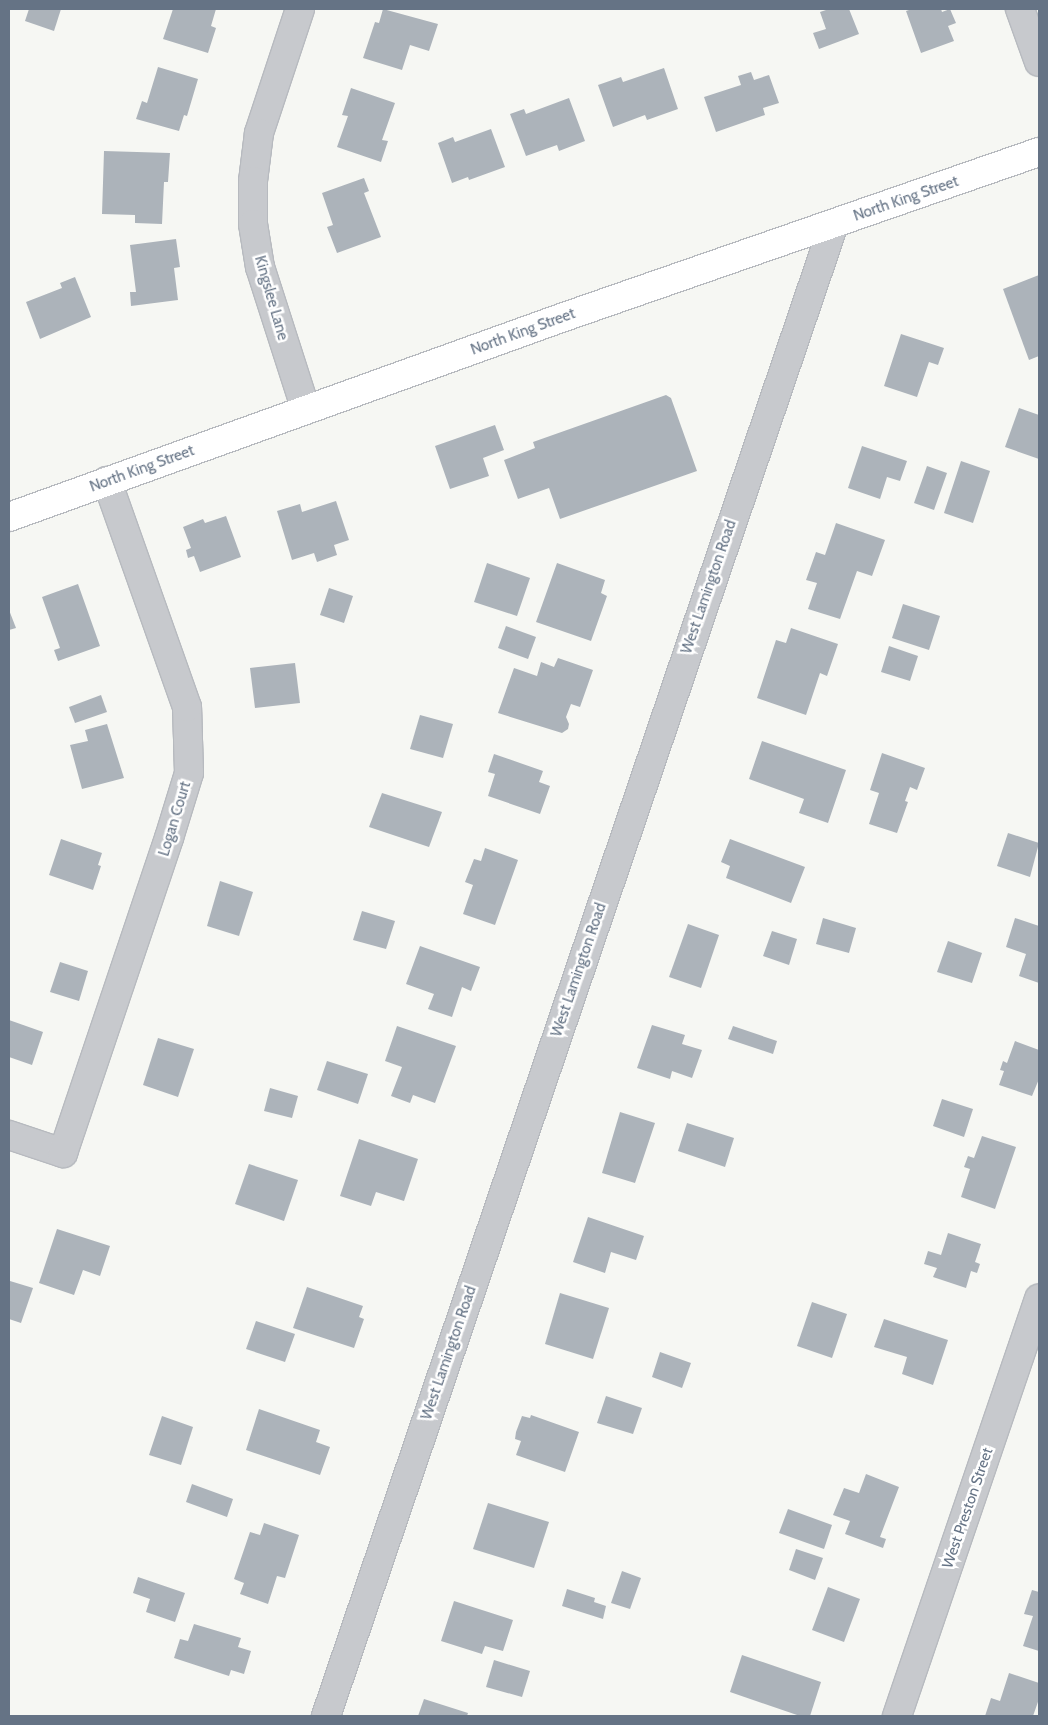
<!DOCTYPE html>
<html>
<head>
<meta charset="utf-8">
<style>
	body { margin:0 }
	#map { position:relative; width:1048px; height:1725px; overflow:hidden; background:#f6f7f3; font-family:Cabin,sans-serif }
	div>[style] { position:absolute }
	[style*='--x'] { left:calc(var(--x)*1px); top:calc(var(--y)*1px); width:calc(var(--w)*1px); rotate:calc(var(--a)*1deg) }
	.building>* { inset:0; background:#acb3ba }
	.roads { filter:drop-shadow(1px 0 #b7babf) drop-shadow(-1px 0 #b7babf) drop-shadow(0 1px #b7babf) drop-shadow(0 -1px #b7babf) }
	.minor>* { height:28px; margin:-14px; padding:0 14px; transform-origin:14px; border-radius:14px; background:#c7c9cd }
	.major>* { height:28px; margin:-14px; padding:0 14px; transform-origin:14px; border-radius:14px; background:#fff }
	span { translate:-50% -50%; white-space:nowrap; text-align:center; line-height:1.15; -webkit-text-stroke:5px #fff; paint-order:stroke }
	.street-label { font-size:15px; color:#657385 }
	.frame { position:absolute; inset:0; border:10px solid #657385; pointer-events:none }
</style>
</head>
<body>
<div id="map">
	<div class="building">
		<i style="clip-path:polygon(29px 9px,61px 9px,54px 31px,25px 21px)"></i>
		<i style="clip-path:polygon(173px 9px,216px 9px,211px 26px,216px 28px,208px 53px,163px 39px)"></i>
		<i style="clip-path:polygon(383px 9px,438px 24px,429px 51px,410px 45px,402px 70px,363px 58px,375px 22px,379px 23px)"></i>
		<i style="clip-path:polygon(829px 9px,849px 9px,859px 34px,819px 49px,813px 33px,826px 29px,820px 12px)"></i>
		<i style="clip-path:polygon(912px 9px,941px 9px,942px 12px,950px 9px,956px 23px,948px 26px,954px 41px,921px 53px,906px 11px)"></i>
		<i style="clip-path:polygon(158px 67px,198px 79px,187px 116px,184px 115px,179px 131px,136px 119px,142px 101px,147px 103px)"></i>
		<i style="clip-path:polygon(664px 68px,678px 109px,647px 120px,645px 115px,613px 127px,598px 85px,621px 77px,623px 82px)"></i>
		<i style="clip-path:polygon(751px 72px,754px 80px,769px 75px,779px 103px,763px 108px,765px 115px,716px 132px,704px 97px,741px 85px,738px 76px)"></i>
		<i style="clip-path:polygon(351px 88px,395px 103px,382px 140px,388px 141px,381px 162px,337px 147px,348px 116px,342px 115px)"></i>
		<i style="clip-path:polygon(569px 98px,585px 141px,559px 151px,557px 145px,526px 156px,510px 114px,524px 109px,526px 114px)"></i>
		<i style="clip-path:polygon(491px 129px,505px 167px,469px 180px,468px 177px,452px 183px,438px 143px,453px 137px,455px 142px)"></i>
		<i style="clip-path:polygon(104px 151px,170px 153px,168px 182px,164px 182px,162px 224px,135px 223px,135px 215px,102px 214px)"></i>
		<i style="clip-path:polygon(364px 178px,369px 191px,364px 193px,381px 237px,337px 253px,327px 227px,333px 225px,322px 193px)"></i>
		<i style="clip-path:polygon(176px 239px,180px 267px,174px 268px,178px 300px,131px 306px,130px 292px,136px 292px,130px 245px)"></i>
		<i style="clip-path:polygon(1039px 275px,1039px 356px,1029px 360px,1003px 289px)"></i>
		<i style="clip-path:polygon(75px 277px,91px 317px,40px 339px,26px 302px,62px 288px,60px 283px)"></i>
		<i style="clip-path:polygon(901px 334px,944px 348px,938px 365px,929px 362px,917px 397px,884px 386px)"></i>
		<i style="clip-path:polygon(666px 395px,671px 398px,697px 471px,560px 519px,549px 488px,518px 499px,504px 460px,535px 448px,533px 442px)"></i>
		<i style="clip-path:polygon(1019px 408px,1039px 415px,1039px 459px,1005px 447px)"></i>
		<i style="clip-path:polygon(495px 425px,504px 450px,483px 458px,489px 476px,450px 489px,435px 446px)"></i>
		<i style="clip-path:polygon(862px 446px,907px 461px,900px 481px,887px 477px,880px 499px,848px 488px)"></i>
		<i style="clip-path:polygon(961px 461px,990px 471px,973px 523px,944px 513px)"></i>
		<i style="clip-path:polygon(927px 466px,947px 473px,934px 510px,914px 503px)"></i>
		<i style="clip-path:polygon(336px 501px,349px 540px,334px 545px,337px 555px,317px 562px,314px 553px,292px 560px,277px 511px,300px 504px,302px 512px)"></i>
		<i style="clip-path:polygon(226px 516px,241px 557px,200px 572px,194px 556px,188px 558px,186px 550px,191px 548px,183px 527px,203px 519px,205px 523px)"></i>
		<i style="clip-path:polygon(836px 523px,885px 540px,872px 576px,857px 571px,840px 619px,808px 609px,817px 583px,806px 580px,816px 552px,825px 555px)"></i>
		<i style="clip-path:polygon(487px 563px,530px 578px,517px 616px,474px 602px)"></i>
		<i style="clip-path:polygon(557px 563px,605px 580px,601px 593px,607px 596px,591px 641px,536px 622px)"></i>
		<i style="clip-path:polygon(78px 584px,100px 646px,58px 661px,54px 650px,60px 648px,42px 597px)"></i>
		<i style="clip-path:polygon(329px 588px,353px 596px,344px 623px,320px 615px)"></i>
		<i style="clip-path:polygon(903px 604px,940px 616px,929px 650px,892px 638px)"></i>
		<i style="clip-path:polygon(9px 610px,16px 628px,9px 630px)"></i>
		<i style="clip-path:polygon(506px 626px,536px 637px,528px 659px,498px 648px)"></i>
		<i style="clip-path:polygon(791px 628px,838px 644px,827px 676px,820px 673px,806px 715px,757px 698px,776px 640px,786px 643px)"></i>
		<i style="clip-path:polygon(889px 646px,918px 656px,910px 681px,881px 672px)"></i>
		<i style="clip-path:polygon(558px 658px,593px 670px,580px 707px,571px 704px,566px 717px,569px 724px,568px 729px,562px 733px,498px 713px,514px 668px,537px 676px,541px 662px,554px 667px)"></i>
		<i style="clip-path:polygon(295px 663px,300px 703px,255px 708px,250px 668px)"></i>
		<i style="clip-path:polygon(101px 695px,107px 712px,75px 723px,69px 707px)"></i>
		<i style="clip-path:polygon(420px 715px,453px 724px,443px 758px,410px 749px)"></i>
		<i style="clip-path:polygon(107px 724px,124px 778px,82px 789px,70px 745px,88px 741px,85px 730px)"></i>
		<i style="clip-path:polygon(762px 741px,846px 770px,828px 823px,799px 813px,804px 799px,749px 779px)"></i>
		<i style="clip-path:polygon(882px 753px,925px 768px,917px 790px,910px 787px,905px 801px,908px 802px,897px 833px,869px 824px,879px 793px,870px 790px)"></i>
		<i style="clip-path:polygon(494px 754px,543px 771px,539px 782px,550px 786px,540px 814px,488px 796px,495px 774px,488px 772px)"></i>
		<i style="clip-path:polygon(382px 793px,442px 812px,429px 847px,369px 827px)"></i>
		<i style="clip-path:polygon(1008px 833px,1039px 843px,1030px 877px,997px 866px)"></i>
		<i style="clip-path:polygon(61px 839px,102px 853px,98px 865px,101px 866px,93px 890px,49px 875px)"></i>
		<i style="clip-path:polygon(730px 839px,805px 867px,791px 903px,726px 878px,730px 866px,721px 862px)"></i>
		<i style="clip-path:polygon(485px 848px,518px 860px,495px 925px,463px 914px,473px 885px,465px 882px,474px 859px,481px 861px)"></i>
		<i style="clip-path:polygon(220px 881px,253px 892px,239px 936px,207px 926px)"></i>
		<i style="clip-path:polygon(362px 911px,395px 921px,386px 949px,353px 940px)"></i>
		<i style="clip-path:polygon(823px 918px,856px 928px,849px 953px,816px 944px)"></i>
		<i style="clip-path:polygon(1015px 918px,1039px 926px,1039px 983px,1019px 976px,1026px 954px,1006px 947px)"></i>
		<i style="clip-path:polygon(688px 924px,719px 935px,701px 988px,669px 977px)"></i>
		<i style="clip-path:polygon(772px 931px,797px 939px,789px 965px,763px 956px)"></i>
		<i style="clip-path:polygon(948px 941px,982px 953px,972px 983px,937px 972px)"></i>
		<i style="clip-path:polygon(420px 946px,480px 967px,471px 991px,462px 987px,452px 1017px,428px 1009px,434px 994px,406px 984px)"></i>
		<i style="clip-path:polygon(60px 962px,88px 971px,79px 1001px,50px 992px)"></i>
		<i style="clip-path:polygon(9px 1020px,43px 1032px,32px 1065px,9px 1057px)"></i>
		<i style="clip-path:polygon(652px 1025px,685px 1035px,682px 1044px,702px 1050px,692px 1078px,672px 1071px,670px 1079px,637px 1068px)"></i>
		<i style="clip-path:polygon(397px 1026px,456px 1046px,435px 1103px,413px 1095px,410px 1103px,391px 1096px,402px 1067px,385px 1061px)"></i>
		<i style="clip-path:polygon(733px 1026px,777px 1041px,773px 1054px,728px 1039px)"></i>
		<i style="clip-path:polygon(158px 1038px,194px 1049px,178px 1097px,143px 1085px)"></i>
		<i style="clip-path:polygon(1015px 1041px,1039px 1050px,1039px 1079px,1032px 1096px,999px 1085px,1004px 1071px,1000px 1070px,1003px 1061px,1007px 1063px)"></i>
		<i style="clip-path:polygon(327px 1061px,368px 1074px,358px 1104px,317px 1090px)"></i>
		<i style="clip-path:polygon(270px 1088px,298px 1096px,292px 1118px,264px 1111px)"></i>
		<i style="clip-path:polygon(942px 1099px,973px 1109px,964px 1137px,933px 1126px)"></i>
		<i style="clip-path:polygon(620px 1112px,655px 1123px,635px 1183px,602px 1173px)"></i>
		<i style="clip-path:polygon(687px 1123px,734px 1138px,725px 1167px,678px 1151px)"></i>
		<i style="clip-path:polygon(982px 1136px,1016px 1147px,995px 1209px,961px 1197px,970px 1169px,964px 1167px,968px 1156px,974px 1158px)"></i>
		<i style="clip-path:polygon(359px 1139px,418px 1159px,404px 1201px,376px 1192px,371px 1206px,340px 1196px)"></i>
		<i style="clip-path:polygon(249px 1164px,298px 1180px,284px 1221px,235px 1204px)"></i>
		<i style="clip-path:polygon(588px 1217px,644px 1236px,636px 1260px,611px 1252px,605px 1273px,573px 1262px)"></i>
		<i style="clip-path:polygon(57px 1229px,110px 1246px,100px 1276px,83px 1270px,74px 1295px,39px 1283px)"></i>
		<i style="clip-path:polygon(948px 1233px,981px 1244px,975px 1262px,980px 1264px,977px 1273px,971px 1271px,966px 1288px,933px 1277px,937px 1268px,924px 1264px,928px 1251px,941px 1255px)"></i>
		<i style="clip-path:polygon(10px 1281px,33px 1288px,21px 1323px,9px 1319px)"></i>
		<i style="clip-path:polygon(307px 1287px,363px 1306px,359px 1317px,364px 1319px,354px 1348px,293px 1328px)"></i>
		<i style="clip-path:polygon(560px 1293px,609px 1308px,593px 1359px,545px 1344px)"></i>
		<i style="clip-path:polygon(812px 1302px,847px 1314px,832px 1358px,797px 1346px)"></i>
		<i style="clip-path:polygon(884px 1319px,948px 1340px,933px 1385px,902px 1374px,907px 1357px,874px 1347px)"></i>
		<i style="clip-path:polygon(256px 1321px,295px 1334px,285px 1362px,246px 1349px)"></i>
		<i style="clip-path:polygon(660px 1352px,691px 1363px,682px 1388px,652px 1377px)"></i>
		<i style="clip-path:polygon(606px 1396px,642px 1408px,633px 1434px,597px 1423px)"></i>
		<i style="clip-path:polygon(259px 1409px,320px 1430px,316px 1442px,330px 1447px,320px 1475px,246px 1450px)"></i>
		<i style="clip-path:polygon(531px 1415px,579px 1432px,565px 1472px,516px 1455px,521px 1441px,515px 1439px,516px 1432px,522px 1416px,530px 1418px)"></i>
		<i style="clip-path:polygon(162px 1416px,193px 1427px,181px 1465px,149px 1455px)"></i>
		<i style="clip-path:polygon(866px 1474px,899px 1487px,880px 1537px,886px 1539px,883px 1548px,845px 1534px,850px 1521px,833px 1515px,844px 1488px,859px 1493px)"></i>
		<i style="clip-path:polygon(192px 1484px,233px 1499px,227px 1517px,186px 1502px)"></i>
		<i style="clip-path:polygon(488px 1503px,549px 1522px,534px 1568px,473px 1549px)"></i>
		<i style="clip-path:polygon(788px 1509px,832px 1525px,824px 1549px,779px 1533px)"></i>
		<i style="clip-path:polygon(264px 1523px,299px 1535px,285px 1578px,277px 1576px,268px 1604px,240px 1594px,244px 1583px,234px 1579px,250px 1532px,260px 1535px)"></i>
		<i style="clip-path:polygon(796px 1549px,823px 1558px,815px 1580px,789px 1570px)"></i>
		<i style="clip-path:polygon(622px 1571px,641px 1578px,630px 1609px,611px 1603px)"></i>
		<i style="clip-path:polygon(138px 1577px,185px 1593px,175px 1622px,146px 1612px,150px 1599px,133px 1593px)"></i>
		<i style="clip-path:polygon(828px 1587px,860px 1599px,844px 1642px,812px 1630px)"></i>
		<i style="clip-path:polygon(567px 1589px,595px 1598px,594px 1602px,606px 1606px,603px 1619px,562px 1606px)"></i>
		<i style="clip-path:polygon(1032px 1590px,1039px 1592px,1039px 1651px,1023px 1646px,1033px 1616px,1024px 1614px)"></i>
		<i style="clip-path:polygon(454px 1601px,513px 1620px,503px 1651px,485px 1646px,482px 1654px,441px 1641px)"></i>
		<i style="clip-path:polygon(194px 1624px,241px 1638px,238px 1647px,251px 1651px,244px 1674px,231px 1670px,229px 1676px,174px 1658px,180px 1639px,188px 1641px)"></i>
		<i style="clip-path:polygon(742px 1655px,821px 1682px,810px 1716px,800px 1716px,730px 1692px)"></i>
		<i style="clip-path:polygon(494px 1660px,530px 1671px,522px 1697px,486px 1687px)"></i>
		<i style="clip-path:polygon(1009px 1673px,1039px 1683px,1039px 1699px,1033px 1716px,985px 1716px,991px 1698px,1000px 1701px)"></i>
		<i style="clip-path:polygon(424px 1699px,468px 1713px,467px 1716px,418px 1716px)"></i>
	</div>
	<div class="roads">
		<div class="minor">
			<i style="--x:300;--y:9;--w:131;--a:108.3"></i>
			<i style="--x:259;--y:133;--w:48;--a:97.1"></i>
			<i style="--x:253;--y:181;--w:43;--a:90"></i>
			<i style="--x:253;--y:224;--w:44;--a:80.8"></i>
			<i style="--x:260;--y:267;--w:150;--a:72.2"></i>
			<i style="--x:1020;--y:9;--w:56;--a:70.3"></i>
			<i style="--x:9;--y:1135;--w:57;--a:18.4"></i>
			<i style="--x:63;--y:1153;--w:332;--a:-71.4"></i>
			<i style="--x:169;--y:838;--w:68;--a:-72.9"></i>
			<i style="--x:189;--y:773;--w:66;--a:-91.7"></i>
			<i style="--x:187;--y:707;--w:240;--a:-109.5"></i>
			<i style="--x:326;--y:1716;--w:1576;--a:-71.2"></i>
			<i style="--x:897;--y:1716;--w:441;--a:-71.2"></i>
		</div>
		<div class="major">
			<i style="--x:9;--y:517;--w:590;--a:-19.82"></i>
			<i style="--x:564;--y:317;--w:503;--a:-19.16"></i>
		</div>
	</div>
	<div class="street-label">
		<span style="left:906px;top:199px;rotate:-19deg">North King Street</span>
		<span style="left:271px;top:298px;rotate:74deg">Kingslee Lane</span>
		<span style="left:523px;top:332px;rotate:-20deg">North King Street</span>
		<span style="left:142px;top:469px;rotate:-20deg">North King Street</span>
		<span style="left:709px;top:587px;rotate:-71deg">West Lamington Road</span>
		<span style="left:175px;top:819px;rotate:-73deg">Logan Court</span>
		<span style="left:579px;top:970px;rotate:-71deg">West Lamington Road</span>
		<span style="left:449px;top:1353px;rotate:-71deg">West Lamington Road</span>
		<span style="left:968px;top:1508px;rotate:-71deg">West Preston Street</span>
	</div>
	<div class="frame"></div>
</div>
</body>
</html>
